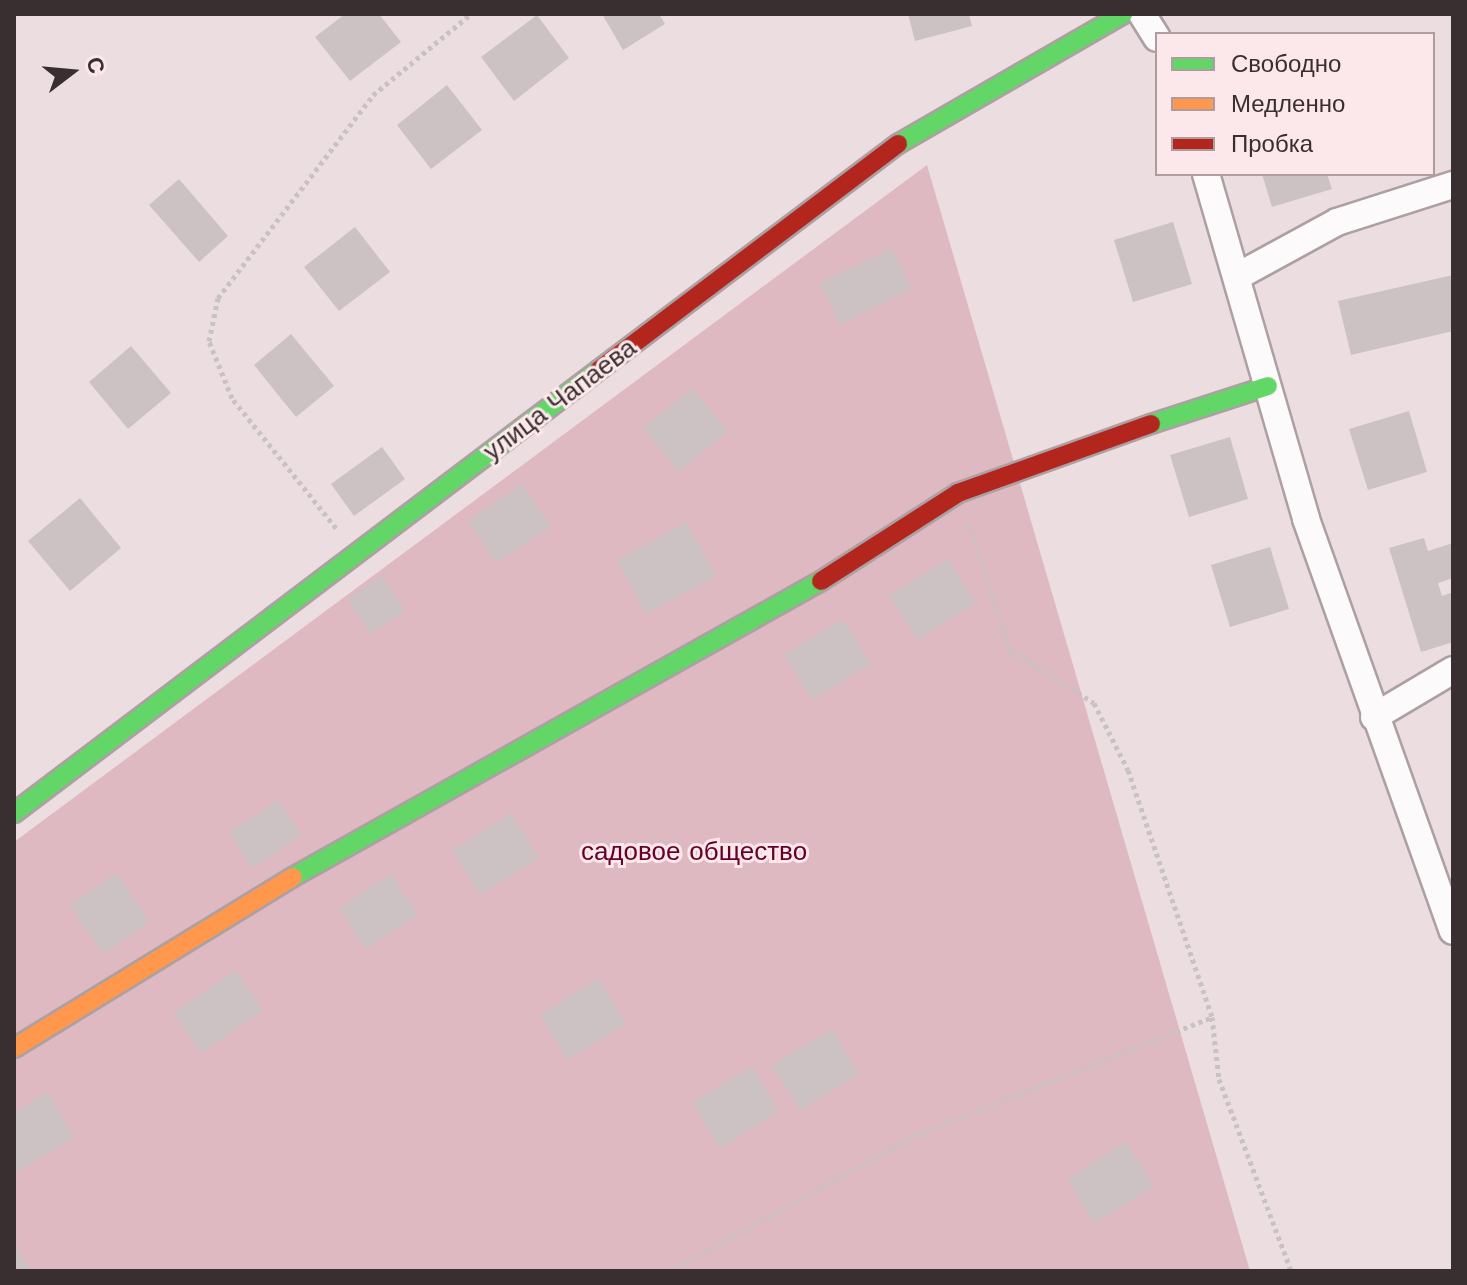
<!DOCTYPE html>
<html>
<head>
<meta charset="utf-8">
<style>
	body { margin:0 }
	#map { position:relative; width:1467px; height:1285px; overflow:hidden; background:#ecdee0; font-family:"Work Sans",sans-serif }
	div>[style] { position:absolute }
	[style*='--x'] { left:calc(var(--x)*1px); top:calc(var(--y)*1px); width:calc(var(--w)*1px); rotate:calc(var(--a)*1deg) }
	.green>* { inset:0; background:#dfb9c1 }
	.building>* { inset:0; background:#ccc1c3 }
	.path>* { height:5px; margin-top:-2.5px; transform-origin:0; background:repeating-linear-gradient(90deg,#c8c2c4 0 4px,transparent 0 8px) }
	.roads { filter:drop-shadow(2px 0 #aca0a2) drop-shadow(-2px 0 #aca0a2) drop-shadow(0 2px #aca0a2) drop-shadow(0 -2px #aca0a2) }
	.street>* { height:26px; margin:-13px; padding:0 13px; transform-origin:13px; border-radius:13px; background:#fcfafa }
	.fast>* { height:18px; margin:-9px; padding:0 9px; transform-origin:9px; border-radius:9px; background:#63d668 }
	.slow>* { height:18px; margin:-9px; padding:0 9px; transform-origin:9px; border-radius:9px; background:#ff974d }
	.jam>* { height:18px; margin:-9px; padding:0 9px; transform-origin:9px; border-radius:9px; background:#b3261e }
	span { translate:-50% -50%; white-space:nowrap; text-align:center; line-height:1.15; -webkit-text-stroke:6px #fce7ea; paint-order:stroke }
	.street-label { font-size:26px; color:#392f31 }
	.park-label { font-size:26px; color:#63012a }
	.frame { position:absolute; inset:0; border:16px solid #392f31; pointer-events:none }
	.legend { position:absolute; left:1155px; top:32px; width:280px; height:144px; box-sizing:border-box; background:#fce7ea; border:2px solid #ae9da0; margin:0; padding:10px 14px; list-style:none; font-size:24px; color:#392f31 }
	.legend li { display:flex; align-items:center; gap:16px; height:40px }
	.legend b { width:40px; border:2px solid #ae9da0 }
	.north { position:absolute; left:32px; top:32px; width:80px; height:80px; -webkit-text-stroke:6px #fce7ea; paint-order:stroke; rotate:74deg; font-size:22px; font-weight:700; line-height:32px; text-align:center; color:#392f31 }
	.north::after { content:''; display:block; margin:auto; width:28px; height:36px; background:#392f31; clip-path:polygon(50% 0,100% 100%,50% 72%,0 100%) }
</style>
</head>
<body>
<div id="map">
	<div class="green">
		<i style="clip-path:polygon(927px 165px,1250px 1271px,14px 1271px,14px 842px)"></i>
	</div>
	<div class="building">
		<i style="clip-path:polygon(345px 14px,379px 14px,401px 42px,350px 81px,315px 37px)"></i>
		<i style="clip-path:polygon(602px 14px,659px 14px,665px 24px,623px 50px)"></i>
		<i style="clip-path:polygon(908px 14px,969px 14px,972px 26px,915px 41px)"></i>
		<i style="clip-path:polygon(537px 15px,569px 58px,514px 101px,481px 57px)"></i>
		<i style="clip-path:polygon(447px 85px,482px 130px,431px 169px,397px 125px)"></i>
		<i style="clip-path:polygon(1262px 174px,1327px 174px,1332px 189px,1272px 207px)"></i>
		<i style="clip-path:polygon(179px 179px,228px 236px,199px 262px,149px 205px)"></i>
		<i style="clip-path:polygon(1173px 222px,1192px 284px,1133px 302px,1114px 240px)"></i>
		<i style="clip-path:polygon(355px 227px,390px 272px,339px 311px,304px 267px)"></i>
		<i style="clip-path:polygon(892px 248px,912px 289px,840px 325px,819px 283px)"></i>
		<i style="clip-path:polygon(1453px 275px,1453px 331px,1351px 355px,1338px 301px)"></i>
		<i style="clip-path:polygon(291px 334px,334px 386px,296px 417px,254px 365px)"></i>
		<i style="clip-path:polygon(131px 346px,171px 393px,128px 429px,89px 382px)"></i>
		<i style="clip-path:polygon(693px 388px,728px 432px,678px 472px,643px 427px)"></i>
		<i style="clip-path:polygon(1409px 411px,1427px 472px,1368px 490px,1349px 429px)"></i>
		<i style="clip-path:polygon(1230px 437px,1248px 499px,1189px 517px,1170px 455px)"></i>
		<i style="clip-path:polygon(382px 447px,405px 479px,354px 516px,331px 484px)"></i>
		<i style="clip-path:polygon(522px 484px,551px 527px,496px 563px,468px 520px)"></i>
		<i style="clip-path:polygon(80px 498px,121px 548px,70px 591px,28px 541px)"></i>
		<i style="clip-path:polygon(687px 522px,716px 576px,646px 614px,617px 560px)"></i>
		<i style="clip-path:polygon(1424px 538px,1428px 551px,1453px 543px,1453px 578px,1438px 583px,1442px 596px,1453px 592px,1453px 642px,1421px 652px,1389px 548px)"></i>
		<i style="clip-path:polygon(1270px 547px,1289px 609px,1230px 627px,1211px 565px)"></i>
		<i style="clip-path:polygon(948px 559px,976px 603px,917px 640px,889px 595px)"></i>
		<i style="clip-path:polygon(382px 575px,405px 611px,371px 634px,347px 599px)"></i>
		<i style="clip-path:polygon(843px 619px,871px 664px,812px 700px,784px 655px)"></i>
		<i style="clip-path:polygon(278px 800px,302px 835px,252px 868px,229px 833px)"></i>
		<i style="clip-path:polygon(511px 813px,539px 858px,480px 895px,452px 850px)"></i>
		<i style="clip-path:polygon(117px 873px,150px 922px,103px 954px,69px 905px)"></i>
		<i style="clip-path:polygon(391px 874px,418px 915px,366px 949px,339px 908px)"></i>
		<i style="clip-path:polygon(236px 970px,263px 1010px,201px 1053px,173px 1013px)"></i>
		<i style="clip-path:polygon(599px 978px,626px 1024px,567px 1060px,540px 1015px)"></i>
		<i style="clip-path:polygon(832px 1029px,859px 1074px,800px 1111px,772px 1065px)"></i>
		<i style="clip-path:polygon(752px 1066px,779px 1111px,720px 1148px,692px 1103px)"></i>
		<i style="clip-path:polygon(47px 1092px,74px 1137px,15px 1174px,14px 1113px)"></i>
		<i style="clip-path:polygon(1126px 1142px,1154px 1187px,1094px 1223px,1067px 1179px)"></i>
		<i style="clip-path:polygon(14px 1242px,32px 1271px,14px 1271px)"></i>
	</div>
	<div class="path">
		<i style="--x:969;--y:524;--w:133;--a:72"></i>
		<i style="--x:1010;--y:650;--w:99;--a:32.2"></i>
		<i style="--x:1094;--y:703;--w:75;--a:63.1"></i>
		<i style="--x:1128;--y:770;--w:261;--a:71.2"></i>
		<i style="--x:1212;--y:1017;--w:62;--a:83.6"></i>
		<i style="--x:1219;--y:1079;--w:205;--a:69.4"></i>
		<i style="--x:336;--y:528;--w:166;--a:-128.7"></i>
		<i style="--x:232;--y:398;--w:61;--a:-112"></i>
		<i style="--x:209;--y:341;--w:44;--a:-78.2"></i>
		<i style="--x:218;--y:298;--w:255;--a:-52.6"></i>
		<i style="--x:373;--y:95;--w:127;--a:-39.6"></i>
		<i style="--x:669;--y:1271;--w:282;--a:-28.8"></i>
		<i style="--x:916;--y:1135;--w:319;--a:-21.7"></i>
	</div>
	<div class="roads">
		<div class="street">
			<i style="--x:1142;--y:14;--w:28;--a:58"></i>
			<i style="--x:1206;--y:174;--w:359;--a:73.8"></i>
			<i style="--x:1306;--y:519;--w:437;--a:70.4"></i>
			<i style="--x:1238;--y:276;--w:113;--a:-28.6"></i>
			<i style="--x:1337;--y:222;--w:122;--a:-17.7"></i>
			<i style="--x:1374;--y:717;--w:92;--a:-30.7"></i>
		</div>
		<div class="fast">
			<i style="--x:898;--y:144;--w:260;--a:-30"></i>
			<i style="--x:1151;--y:424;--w:123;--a:-18"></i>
			<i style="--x:14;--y:813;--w:734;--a:-37.14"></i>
			<i style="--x:293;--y:877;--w:605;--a:-29.28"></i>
		</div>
		<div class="slow">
			<i style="--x:14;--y:1048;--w:327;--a:-31.5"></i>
		</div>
		<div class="jam">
			<i style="--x:599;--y:370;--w:375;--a:-37.1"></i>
			<i style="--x:821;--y:581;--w:163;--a:-32.7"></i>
			<i style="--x:958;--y:493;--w:205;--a:-19.7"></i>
		</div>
	</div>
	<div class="street-label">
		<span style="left:560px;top:400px;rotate:-37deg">улица Чапаева</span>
	</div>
	<div class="park-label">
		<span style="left:694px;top:852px">садовое общество</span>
	</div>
	<div class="frame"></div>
	<ul class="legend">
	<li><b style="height:10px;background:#63d668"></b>Свободно</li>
	<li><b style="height:10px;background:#ff974d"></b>Медленно</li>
	<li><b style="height:10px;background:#b3261e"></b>Пробка</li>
	</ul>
	<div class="north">С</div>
</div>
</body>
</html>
